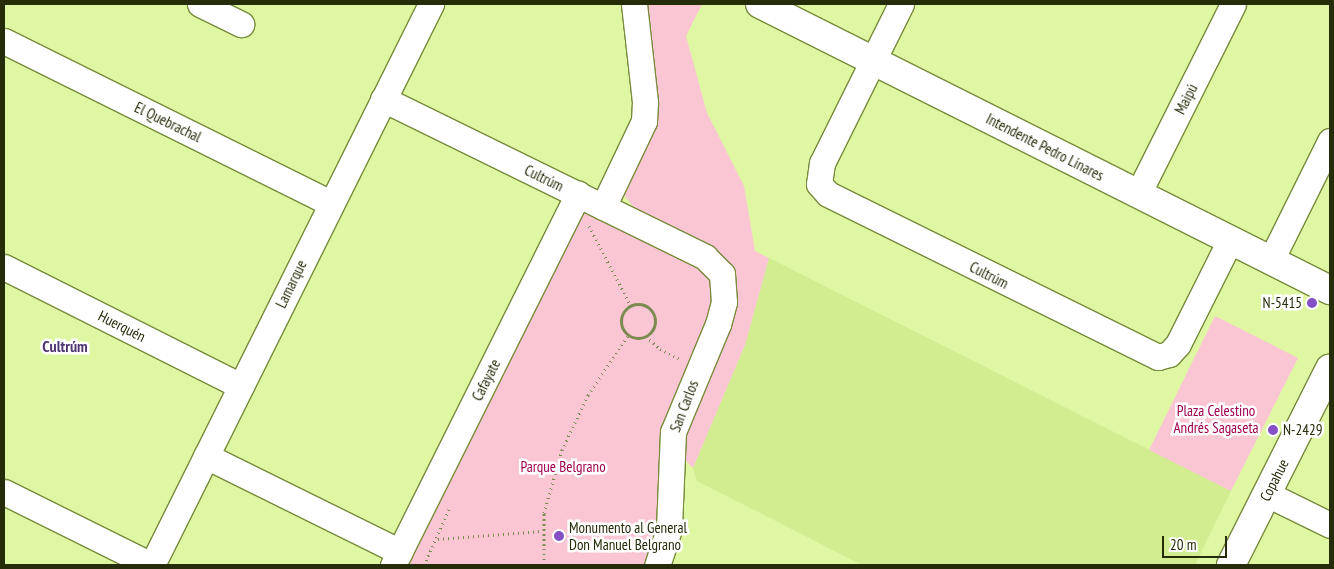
<!DOCTYPE html>
<html>
<head>
<meta charset="utf-8">
<style>
	body { margin:0 }
	#map { position:relative; width:1334px; height:569px; overflow:hidden; background:#dff6a3; font-family:"PT Sans Narrow",sans-serif }
	div>[style] { position:absolute }
	[style*='--x'] { left:calc(var(--x)*1px); top:calc(var(--y)*1px); width:calc(var(--w)*1px); rotate:calc(var(--a)*1deg) }
	.built>* { inset:0; background:#d2ec90 }
	.green>* { inset:0; background:#fbc6d4 }
	.path>* { height:3px; margin-top:-1.5px; transform-origin:0; background:repeating-linear-gradient(90deg,#7b8a51 0 1px,transparent 0 5px) }
	.path>.ring { margin:-1.5px; padding:0; box-sizing:content-box; background:none; border:3px solid #7b8a51; border-radius:50% }
	.roads { filter:drop-shadow(1px 0 #778b3a) drop-shadow(-1px 0 #778b3a) drop-shadow(0 1px #778b3a) drop-shadow(0 -1px #778b3a) }
	.street>* { height:25px; margin:-12.5px; padding:0 12.5px; transform-origin:12.5px; border-radius:12.5px; background:#fff }
	.secondary>* { height:28px; margin:-14px; padding:0 14px; transform-origin:14px; border-radius:14px; background:#fff }
	.dots>* { width:14px; height:14px; translate:-50% -50%; box-sizing:border-box; border:2px solid #fff; border-radius:50% }
	span { translate:-50% -50%; white-space:nowrap; text-align:center; line-height:1.15; -webkit-text-stroke:5px #fff; paint-order:stroke }
	.street-label { font-size:15px; color:#242c0a }
	.poi-label { font-size:15px; color:#242c0a }
	.right { translate:-100% -50%; text-align:right }
	.left { translate:0 -50%; text-align:left }
	.park-label { font-size:15px; color:#a10050 }
	.neighbourhood-label { font-size:16px; color:#503773; font-weight:700 }
	.frame { position:absolute; inset:0; border:5px solid #242c0a; pointer-events:none }
	.scale { position:absolute; left:1162px; top:536px; width:65px; height:22px; box-sizing:border-box; border:2px solid #242c0a; border-top:0; padding-left:6px; font-size:15px; line-height:18px; white-space:nowrap; color:#242c0a; -webkit-text-stroke:4px #fff; paint-order:stroke }
</style>
</head>
<body>
<div id="map">
	<div class="built">
		<i style="clip-path:polygon(769px 258px,1231px 491px,1195px 565px,862px 565px,697px 481px,693px 468px,745px 345px)"></i>
	</div>
	<div class="green">
		<i style="clip-path:polygon(644px 4px,702px 4px,686px 36px,707px 113px,744px 186px,755px 251px,769px 258px,745px 345px,693px 468px,683px 458px,681px 446px,729px 264px,714px 250px,635px 209px,625px 196px,626px 185px,657px 116px)"></i>
		<i style="clip-path:polygon(586px 212px,706px 268px,715px 290px,661px 528px,647px 565px,404px 565px,579px 217px)"></i>
		<i style="clip-path:polygon(1215px 316px,1298px 358px,1231px 491px,1149px 450px)"></i>
	</div>
	<div class="path">
		<i style="--x:589;--y:226;--w:90;--a:62.3"></i>
		<i class="ring" style="left:621px;top:304px;width:31px;height:31px"></i>
		<i style="--x:646;--y:336;--w:19;--a:43"></i>
		<i style="--x:660;--y:349;--w:22;--a:27"></i>
		<i style="--x:438;--y:539;--w:105;--a:-4.4"></i>
		<i style="--x:424;--y:565;--w:64;--a:-65.9"></i>
		<i style="--x:544;--y:565;--w:52;--a:-90"></i>
		<i style="--x:544;--y:513;--w:66;--a:-74.1"></i>
		<i style="--x:562;--y:450;--w:61;--a:-64.7"></i>
		<i style="--x:588;--y:395;--w:73;--a:-56.1"></i>
	</div>
	<div class="roads">
		<div class="street">
			<i style="--x:200;--y:4;--w:46;--a:26"></i>
			<i style="--x:901;--y:4;--w:178;--a:116.4"></i>
			<i style="--x:822;--y:163;--w:21;--a:98"></i>
			<i style="--x:819;--y:184;--w:13;--a:48"></i>
			<i style="--x:828;--y:194;--w:368;--a:26.3"></i>
			<i style="--x:1158;--y:357;--w:11;--a:-15"></i>
			<i style="--x:1169;--y:354;--w:13;--a:-48"></i>
			<i style="--x:1178;--y:344;--w:116;--a:-63.4"></i>
			<i style="--x:4;--y:41;--w:365;--a:26.4"></i>
			<i style="--x:383;--y:99;--w:359;--a:26.1"></i>
			<i style="--x:705;--y:257;--w:24;--a:45"></i>
			<i style="--x:722;--y:274;--w:28;--a:86"></i>
			<i style="--x:724;--y:302;--w:23;--a:105"></i>
			<i style="--x:718;--y:324;--w:117;--a:112.6"></i>
			<i style="--x:673;--y:432;--w:97;--a:92.4"></i>
			<i style="--x:669;--y:529;--w:38;--a:108"></i>
			<i style="--x:1138;--y:194;--w:212;--a:-63.4"></i>
			<i style="--x:603;--y:207;--w:95;--a:-64.5"></i>
			<i style="--x:644;--y:121;--w:19;--a:-87"></i>
			<i style="--x:645;--y:102;--w:99;--a:-96.4"></i>
			<i style="--x:1271;--y:260;--w:133;--a:-63.6"></i>
			<i style="--x:4;--y:267;--w:265;--a:26.7"></i>
			<i style="--x:206;--y:456;--w:216;--a:26.3"></i>
			<i style="--x:4;--y:492;--w:164;--a:26.4"></i>
			<i style="--x:1267;--y:494;--w:70;--a:26.2"></i>
			<i style="--x:152;--y:565;--w:627;--a:-63.56"></i>
			<i style="--x:393;--y:565;--w:415;--a:-63.5"></i>
		</div>
		<div class="secondary">
			<i style="--x:760;--y:4;--w:638;--a:26.65"></i>
			<i style="--x:1231;--y:565;--w:220;--a:-63.3"></i>
		</div>
	</div>
	<div class="dots">
		<i style="left:1312px;top:303px;background:#854fc6"></i>
		<i style="left:1273px;top:430px;background:#854fc6"></i>
		<i style="left:559px;top:536px;background:#854fc6"></i>
	</div>
	<div class="street-label">
		<span style="left:1186px;top:99px;rotate:-63deg">Maipú</span>
		<span style="left:168px;top:122px;rotate:26deg">El Quebrachal</span>
		<span style="left:1045px;top:147px;rotate:27deg">Intendente Pedro Linares</span>
		<span style="left:544px;top:178px;rotate:26deg">Cultrúm</span>
		<span style="left:989px;top:275px;rotate:27deg">Cultrúm</span>
		<span style="left:291px;top:284px;rotate:-64deg">Lamarque</span>
		<span style="left:122px;top:326px;rotate:27deg">Huerquén</span>
		<span style="left:486px;top:380px;rotate:-63deg">Cafayate</span>
		<span style="left:684px;top:406px;rotate:-69deg">San Carlos</span>
		<span style="left:1274px;top:480px;rotate:-63deg">Copahue</span>
	</div>
	<div class="poi-label">
		<span class="right" style="left:1302px;top:303px">N-5415</span>
		<span class="left" style="left:1283px;top:430px">N-2429</span>
		<span class="left" style="left:569px;top:536px">Monumento al General<br>Don Manuel Belgrano</span>
	</div>
	<div class="park-label">
		<span style="left:1216px;top:419px">Plaza Celestino<br>Andrés Sagaseta</span>
		<span style="left:563px;top:467px">Parque Belgrano</span>
	</div>
	<div class="neighbourhood-label">
		<span style="left:65px;top:346px">Cultrúm</span>
	</div>
	<div class="frame"></div>
	<div class="scale">20 m</div>
</div>
</body>
</html>
